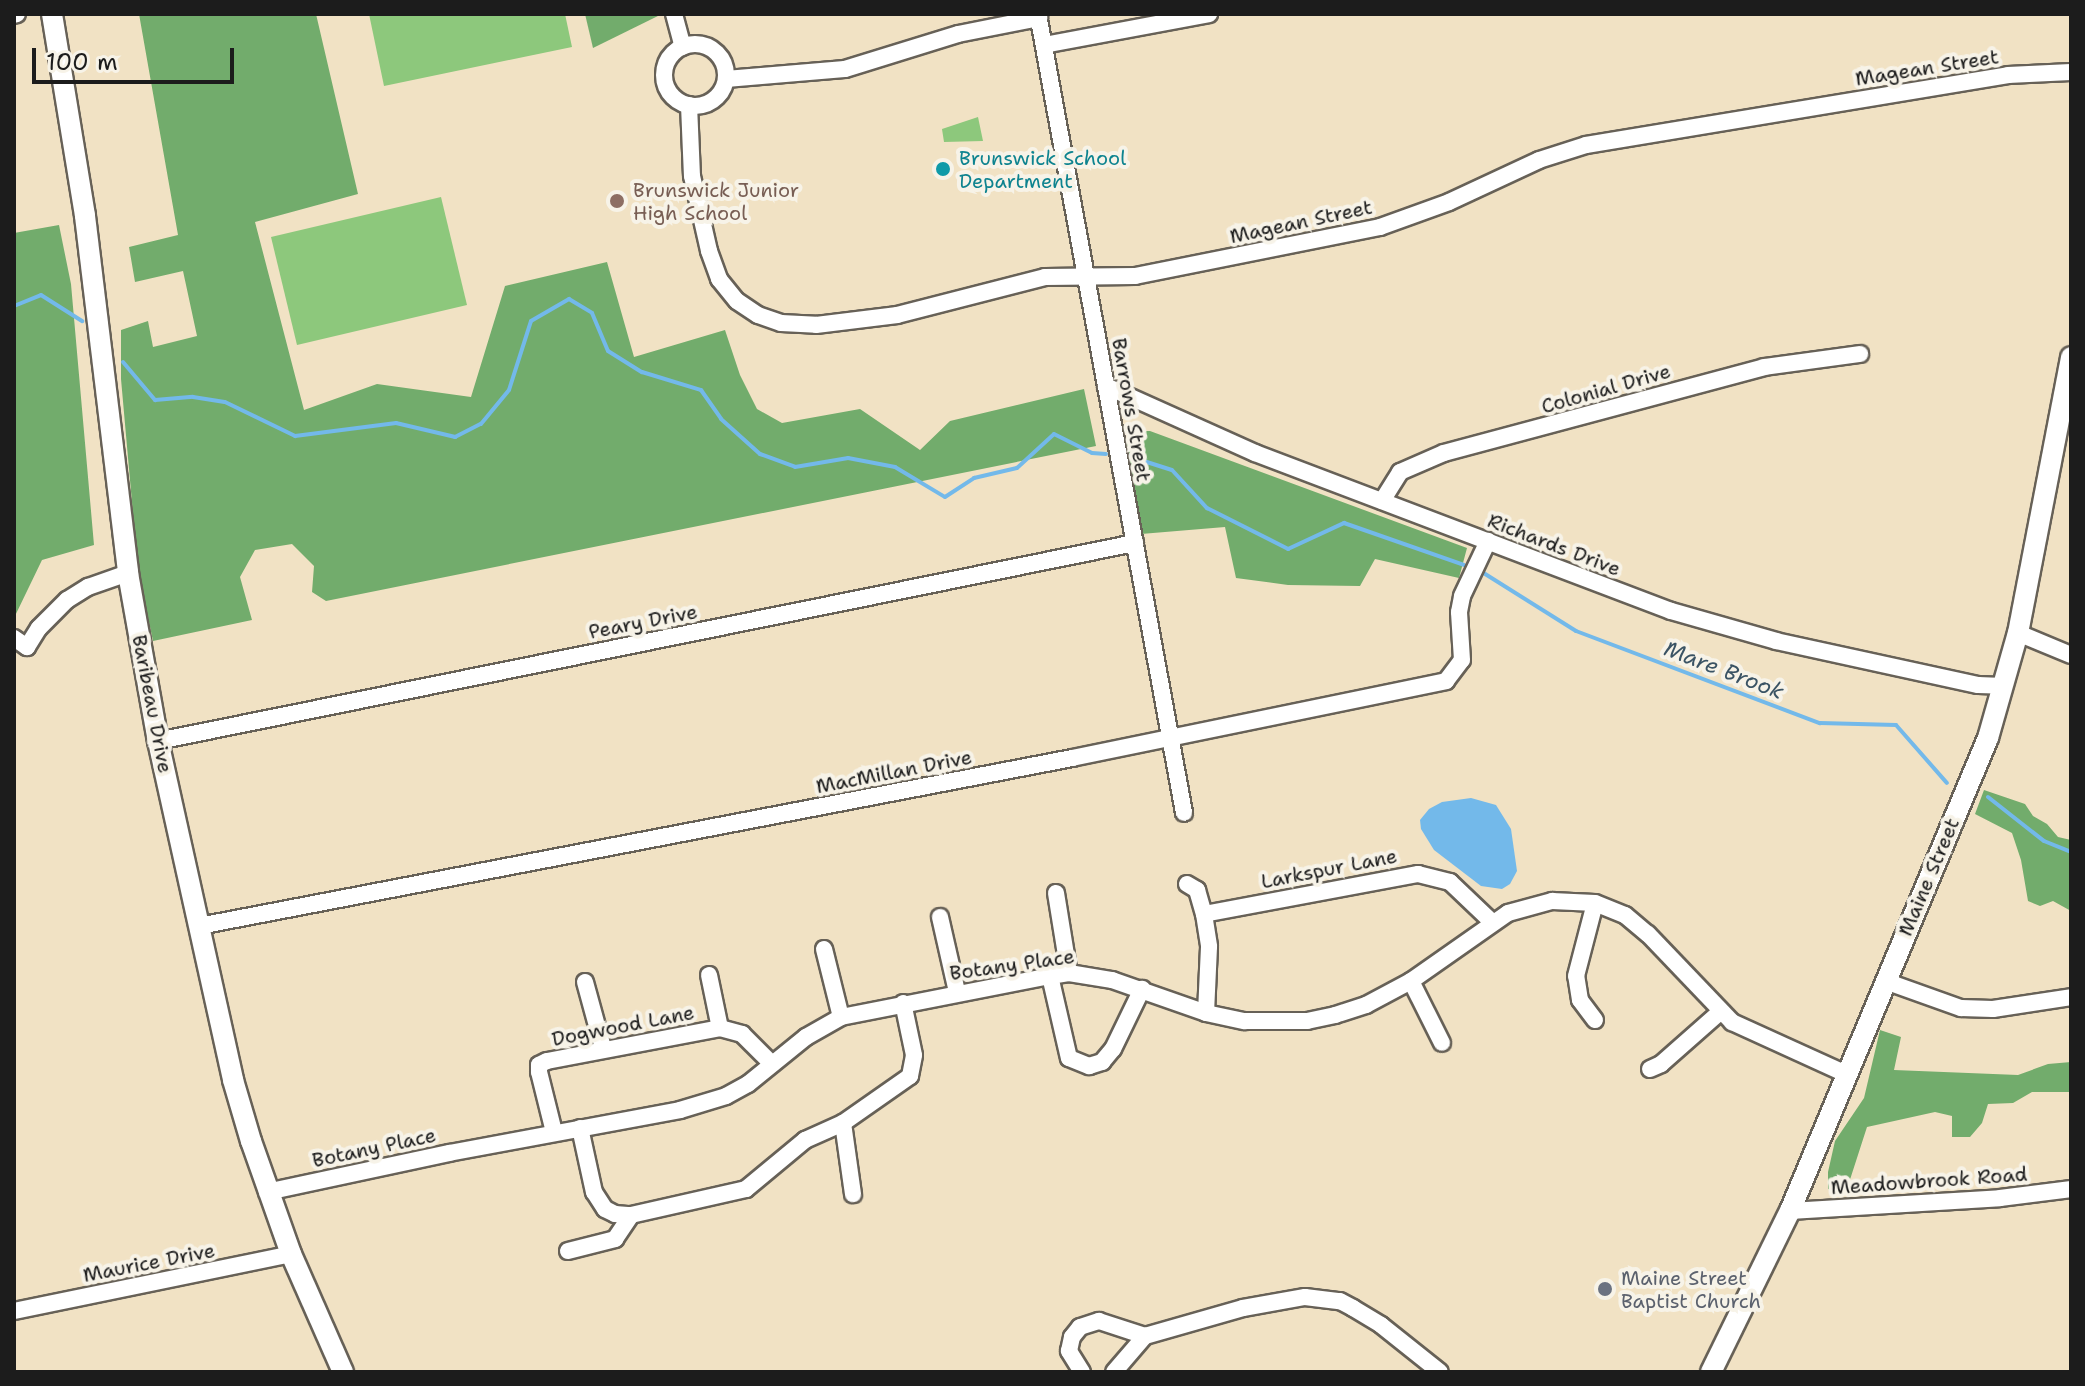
<!DOCTYPE html>
<html>
<head>
<meta charset="utf-8">
<style>
	body { margin:0 }
	#map { position:relative; width:2085px; height:1386px; overflow:hidden; background:#f1e2c4; font-family:"Shantell Sans",sans-serif }
	div>[style] { position:absolute }
	[style*='--x'] { left:calc(var(--x)*1px); top:calc(var(--y)*1px); width:calc(var(--w)*1px); rotate:calc(var(--a)*1deg) }
	.green>* { inset:0; background:#8dc87c }
	.forest>* { inset:0; background:#72ac6c }
	.water>* { inset:0; background:#73b9ea }
	.stream>* { height:4px; margin:-2px; padding:0 2px; transform-origin:2px; border-radius:2px; background:#73b9ea }
	.roads { filter:drop-shadow(2px 0 #676157) drop-shadow(-2px 0 #676157) drop-shadow(0 2px #676157) drop-shadow(0 -2px #676157) }
	.minor>* { height:16px; margin:-8px; padding:0 8px; transform-origin:8px; border-radius:8px; background:#fff }
	.minor>.ring { margin:-8px; padding:0; box-sizing:content-box; background:none; border:16px solid #fff; border-radius:50% }
	.tertiary>* { height:20px; margin:-10px; padding:0 10px; transform-origin:10px; border-radius:10px; background:#fff }
	.dots>* { width:22px; height:22px; translate:-50% -50%; box-sizing:border-box; border:4px solid #f7f3e8; border-radius:50% }
	span { translate:-50% -50%; white-space:nowrap; text-align:center; line-height:1.15; -webkit-text-stroke:8px #f7f3e8; paint-order:stroke }
	.street-label { font-size:20px; color:#1c1c1c }
	.culture-label { font-size:20px; color:#0d838f }
	.left { translate:0 -50%; text-align:left }
	.education-label { font-size:20px; color:#785e54 }
	.worship-label { font-size:20px; color:#5b616d }
	.water-label { font-size:22px; color:#3a5364; font-style:italic }
	.frame { position:absolute; inset:0; border:16px solid #1c1c1c; pointer-events:none }
	.scale { position:absolute; left:32px; top:48px; width:202px; height:36px; box-sizing:border-box; border:4px solid #1c1c1c; border-top:0; padding-left:10px; font-size:24px; line-height:28px; white-space:nowrap; color:#1c1c1c; -webkit-text-stroke:6px #f7f3e8; paint-order:stroke }
</style>
</head>
<body>
<div id="map">
	<div class="green">
		<i style="clip-path:polygon(369px 14px,565px 14px,572px 47px,384px 86px)"></i>
		<i style="clip-path:polygon(978px 117px,983px 141px,944px 142px,942px 129px)"></i>
		<i style="clip-path:polygon(441px 197px,467px 305px,297px 345px,271px 237px)"></i>
	</div>
	<div class="forest">
		<i style="clip-path:polygon(139px 14px,316px 14px,358px 194px,255px 222px,304px 410px,377px 384px,471px 397px,505px 286px,607px 262px,634px 357px,725px 330px,740px 375px,757px 409px,782px 423px,860px 409px,920px 450px,950px 421px,1084px 389px,1096px 446px,326px 601px,312px 592px,314px 566px,292px 544px,255px 550px,240px 577px,252px 620px,153px 641px,138px 570px,121px 379px,121px 330px,148px 321px,153px 347px,197px 336px,183px 271px,135px 282px,129px 247px,178px 235px)"></i>
		<i style="clip-path:polygon(585px 14px,662px 14px,593px 48px)"></i>
		<i style="clip-path:polygon(59px 225px,71px 284px,94px 545px,42px 560px,14px 618px,14px 233px)"></i>
		<i style="clip-path:polygon(1138px 431px,1150px 431px,1467px 548px,1459px 578px,1375px 559px,1360px 586px,1288px 585px,1236px 578px,1225px 527px,1141px 534px,1126px 445px,1127px 439px)"></i>
		<i style="clip-path:polygon(1984px 790px,2025px 804px,2033px 816px,2047px 824px,2058px 837px,2071px 840px,2071px 911px,2053px 901px,2040px 906px,2028px 901px,2021px 860px,2012px 833px,1975px 814px)"></i>
		<i style="clip-path:polygon(1880px 1030px,1901px 1037px,1894px 1070px,2018px 1075px,2048px 1064px,2071px 1062px,2071px 1092px,2032px 1092px,2013px 1103px,1988px 1104px,1982px 1123px,1970px 1137px,1952px 1137px,1952px 1116px,1935px 1112px,1867px 1127px,1846px 1192px,1828px 1189px,1828px 1172px,1835px 1141px,1864px 1098px)"></i>
	</div>
	<div class="water">
		<i style="clip-path:polygon(1471px 798px,1496px 805px,1511px 829px,1517px 871px,1510px 884px,1502px 889px,1481px 886px,1434px 850px,1421px 829px,1420px 820px,1429px 809px,1442px 802px)"></i>
	</div>
	<div class="stream">
		<i style="--x:14;--y:306;--w:29;--a:-22"></i>
		<i style="--x:41;--y:295;--w:49;--a:32.4"></i>
		<i style="--x:123;--y:362;--w:50;--a:49.9"></i>
		<i style="--x:155;--y:400;--w:38;--a:-5"></i>
		<i style="--x:193;--y:397;--w:32;--a:9"></i>
		<i style="--x:225;--y:402;--w:78;--a:25.9"></i>
		<i style="--x:295;--y:436;--w:102;--a:-7.3"></i>
		<i style="--x:396;--y:423;--w:61;--a:13.3"></i>
		<i style="--x:455;--y:437;--w:29;--a:-27"></i>
		<i style="--x:481;--y:424;--w:44;--a:-50.5"></i>
		<i style="--x:509;--y:390;--w:72;--a:-72.3"></i>
		<i style="--x:531;--y:321;--w:44;--a:-30.1"></i>
		<i style="--x:569;--y:299;--w:27;--a:31"></i>
		<i style="--x:592;--y:313;--w:41;--a:67.2"></i>
		<i style="--x:608;--y:351;--w:40;--a:32"></i>
		<i style="--x:642;--y:372;--w:62;--a:17"></i>
		<i style="--x:701;--y:390;--w:35;--a:55"></i>
		<i style="--x:721;--y:419;--w:52;--a:41.9"></i>
		<i style="--x:760;--y:454;--w:37;--a:20"></i>
		<i style="--x:795;--y:467;--w:54;--a:-9.6"></i>
		<i style="--x:848;--y:458;--w:48;--a:10.8"></i>
		<i style="--x:895;--y:467;--w:58;--a:31"></i>
		<i style="--x:945;--y:497;--w:35;--a:-33"></i>
		<i style="--x:974;--y:478;--w:44;--a:-13.1"></i>
		<i style="--x:1017;--y:468;--w:50;--a:-42.6"></i>
		<i style="--x:1054;--y:434;--w:42;--a:26.6"></i>
		<i style="--x:1092;--y:453;--w:14;--a:4"></i>
		<i style="--x:1128;--y:456;--w:46;--a:17.7"></i>
		<i style="--x:1172;--y:470;--w:52;--a:47.4"></i>
		<i style="--x:1207;--y:508;--w:91;--a:26.8"></i>
		<i style="--x:1288;--y:549;--w:62;--a:-24.9"></i>
		<i style="--x:1344;--y:523;--w:127;--a:19.3"></i>
		<i style="--x:1482;--y:572;--w:111;--a:32.1"></i>
		<i style="--x:1576;--y:631;--w:261;--a:20.7"></i>
		<i style="--x:1820;--y:723;--w:76;--a:1.5"></i>
		<i style="--x:1896;--y:725;--w:77;--a:48.7"></i>
		<i style="--x:1988;--y:797;--w:71;--a:38.2"></i>
		<i style="--x:2044;--y:841;--w:29;--a:22"></i>
	</div>
	<div class="roads">
		<div class="minor">
			<i style="--x:674;--y:14;--w:34;--a:75"></i>
			<i style="--x:1038;--y:14;--w:812;--a:79.64"></i>
			<i style="--x:14;--y:15;--w:3;--a:-18"></i>
			<i class="ring" style="left:664px;top:44px;width:46px;height:46px"></i>
			<i style="--x:1044;--y:45;--w:168;--a:-10.6"></i>
			<i style="--x:726;--y:79;--w:119;--a:-4.8"></i>
			<i style="--x:845;--y:69;--w:118;--a:-17.2"></i>
			<i style="--x:958;--y:34;--w:83;--a:-11.2"></i>
			<i style="--x:689;--y:105;--w:71;--a:87.6"></i>
			<i style="--x:692;--y:176;--w:77;--a:77.2"></i>
			<i style="--x:709;--y:251;--w:30;--a:70"></i>
			<i style="--x:719;--y:279;--w:28;--a:51"></i>
			<i style="--x:737;--y:301;--w:25;--a:34"></i>
			<i style="--x:758;--y:315;--w:24;--a:19"></i>
			<i style="--x:781;--y:323;--w:35;--a:3"></i>
			<i style="--x:816;--y:325;--w:82;--a:-7"></i>
			<i style="--x:897;--y:315;--w:153;--a:-14.4"></i>
			<i style="--x:1045;--y:277;--w:90;--a:-0.6"></i>
			<i style="--x:1135;--y:276;--w:250;--a:-11.3"></i>
			<i style="--x:1380;--y:227;--w:73;--a:-19.9"></i>
			<i style="--x:1449;--y:202;--w:99;--a:-25"></i>
			<i style="--x:1539;--y:160;--w:49;--a:-17.7"></i>
			<i style="--x:1586;--y:145;--w:428;--a:-9.4"></i>
			<i style="--x:2008;--y:75;--w:63;--a:-2.7"></i>
			<i style="--x:1106;--y:386;--w:163;--a:24.2"></i>
			<i style="--x:1255;--y:453;--w:445;--a:20.8"></i>
			<i style="--x:1671;--y:611;--w:109;--a:15.9"></i>
			<i style="--x:1776;--y:641;--w:207;--a:12.3"></i>
			<i style="--x:1978;--y:685;--w:25;--a:2"></i>
			<i style="--x:1382;--y:501;--w:34;--a:-58"></i>
			<i style="--x:1400;--y:472;--w:48;--a:-23.4"></i>
			<i style="--x:1444;--y:453;--w:331;--a:-15"></i>
			<i style="--x:1764;--y:367;--w:97;--a:-7.7"></i>
			<i style="--x:2018;--y:633;--w:57;--a:22.5"></i>
			<i style="--x:14;--y:638;--w:16;--a:35"></i>
			<i style="--x:27;--y:647;--w:22;--a:-58"></i>
			<i style="--x:39;--y:628;--w:40;--a:-45"></i>
			<i style="--x:67;--y:600;--w:25;--a:-32"></i>
			<i style="--x:88;--y:587;--w:42;--a:-19.3"></i>
			<i style="--x:158;--y:741;--w:997;--a:-11.46"></i>
			<i style="--x:1187;--y:884;--w:12;--a:31"></i>
			<i style="--x:1197;--y:890;--w:25;--a:74"></i>
			<i style="--x:1204;--y:914;--w:33;--a:81"></i>
			<i style="--x:1209;--y:947;--w:66;--a:92.6"></i>
			<i style="--x:1056;--y:893;--w:81;--a:80.8"></i>
			<i style="--x:1204;--y:914;--w:218;--a:-10.6"></i>
			<i style="--x:1418;--y:874;--w:33;--a:14"></i>
			<i style="--x:1450;--y:882;--w:58;--a:43.6"></i>
			<i style="--x:940;--y:917;--w:77;--a:77.2"></i>
			<i style="--x:199;--y:926;--w:889;--a:-10.89"></i>
			<i style="--x:1072;--y:758;--w:382;--a:-11.6"></i>
			<i style="--x:1446;--y:681;--w:26;--a:-53"></i>
			<i style="--x:1462;--y:660;--w:48;--a:-93.6"></i>
			<i style="--x:1459;--y:612;--w:16;--a:-79"></i>
			<i style="--x:1462;--y:596;--w:61;--a:-64.7"></i>
			<i style="--x:824;--y:949;--w:70;--a:76"></i>
			<i style="--x:709;--y:975;--w:54;--a:78.3"></i>
			<i style="--x:1050;--y:976;--w:84;--a:77"></i>
			<i style="--x:1069;--y:1058;--w:22;--a:22"></i>
			<i style="--x:1089;--y:1066;--w:14;--a:-17"></i>
			<i style="--x:1102;--y:1062;--w:17;--a:-50"></i>
			<i style="--x:1113;--y:1049;--w:67;--a:-64.2"></i>
			<i style="--x:1411;--y:981;--w:69;--a:63.4"></i>
			<i style="--x:1885;--y:981;--w:81;--a:19.6"></i>
			<i style="--x:1961;--y:1008;--w:32;--a:2"></i>
			<i style="--x:1993;--y:1009;--w:79;--a:-8.7"></i>
			<i style="--x:585;--y:982;--w:68;--a:74.7"></i>
			<i style="--x:1595;--y:1020;--w:25;--a:-127"></i>
			<i style="--x:1580;--y:1000;--w:24;--a:-99"></i>
			<i style="--x:1576;--y:976;--w:75;--a:-75.4"></i>
			<i style="--x:1650;--y:1069;--w:12;--a:-24"></i>
			<i style="--x:1661;--y:1064;--w:79;--a:-41.4"></i>
			<i style="--x:843;--y:1123;--w:72;--a:82"></i>
			<i style="--x:580;--y:1128;--w:66;--a:77.7"></i>
			<i style="--x:594;--y:1192;--w:20;--a:57"></i>
			<i style="--x:605;--y:1209;--w:11;--a:27"></i>
			<i style="--x:615;--y:1214;--w:16;--a:4"></i>
			<i style="--x:631;--y:1215;--w:118;--a:-12.7"></i>
			<i style="--x:746;--y:1189;--w:77;--a:-39.7"></i>
			<i style="--x:805;--y:1140;--w:42;--a:-24.1"></i>
			<i style="--x:843;--y:1123;--w:82;--a:-35"></i>
			<i style="--x:910;--y:1076;--w:21;--a:-79"></i>
			<i style="--x:914;--y:1055;--w:53;--a:-101.9"></i>
			<i style="--x:554;--y:1132;--w:62;--a:-104"></i>
			<i style="--x:539;--y:1072;--w:7;--a:-90"></i>
			<i style="--x:539;--y:1065;--w:9;--a:-27"></i>
			<i style="--x:547;--y:1061;--w:176;--a:-10.8"></i>
			<i style="--x:720;--y:1028;--w:23;--a:15"></i>
			<i style="--x:742;--y:1034;--w:42;--a:45"></i>
			<i style="--x:267;--y:1192;--w:186;--a:-12.1"></i>
			<i style="--x:449;--y:1153;--w:235;--a:-10.5"></i>
			<i style="--x:680;--y:1110;--w:48;--a:-16.9"></i>
			<i style="--x:726;--y:1096;--w:25;--a:-29"></i>
			<i style="--x:748;--y:1084;--w:75;--a:-39"></i>
			<i style="--x:806;--y:1037;--w:40;--a:-29.7"></i>
			<i style="--x:841;--y:1017;--w:213;--a:-11.1"></i>
			<i style="--x:1050;--y:976;--w:19;--a:-9"></i>
			<i style="--x:1069;--y:973;--w:44;--a:9.2"></i>
			<i style="--x:1112;--y:980;--w:100;--a:19.3"></i>
			<i style="--x:1206;--y:1013;--w:40;--a:12"></i>
			<i style="--x:1245;--y:1021;--w:62;--a:0"></i>
			<i style="--x:1307;--y:1021;--w:29;--a:-12"></i>
			<i style="--x:1335;--y:1015;--w:33;--a:-18"></i>
			<i style="--x:1366;--y:1005;--w:51;--a:-28.1"></i>
			<i style="--x:1411;--y:981;--w:118;--a:-35"></i>
			<i style="--x:1508;--y:913;--w:46;--a:-15.3"></i>
			<i style="--x:1552;--y:901;--w:43;--a:2.7"></i>
			<i style="--x:1595;--y:903;--w:32;--a:22"></i>
			<i style="--x:1625;--y:915;--w:30;--a:40"></i>
			<i style="--x:1648;--y:934;--w:122;--a:46.3"></i>
			<i style="--x:1732;--y:1022;--w:125;--a:24.5"></i>
			<i style="--x:1790;--y:1211;--w:210;--a:-3.5"></i>
			<i style="--x:2000;--y:1198;--w:72;--a:-7.2"></i>
			<i style="--x:568;--y:1251;--w:49;--a:-14.3"></i>
			<i style="--x:615;--y:1239;--w:29;--a:-56"></i>
			<i style="--x:14;--y:1311;--w:283;--a:-11.6"></i>
			<i style="--x:1082;--y:1372;--w:25;--a:-122"></i>
			<i style="--x:1069;--y:1351;--w:14;--a:-78"></i>
			<i style="--x:1072;--y:1337;--w:13;--a:-51"></i>
			<i style="--x:1080;--y:1327;--w:20;--a:-18"></i>
			<i style="--x:1099;--y:1321;--w:48;--a:18.1"></i>
			<i style="--x:1114;--y:1372;--w:48;--a:-49.3"></i>
			<i style="--x:1145;--y:1336;--w:102;--a:-15.9"></i>
			<i style="--x:1243;--y:1308;--w:63;--a:-10.1"></i>
			<i style="--x:1305;--y:1297;--w:35;--a:7"></i>
			<i style="--x:1340;--y:1301;--w:15;--a:28"></i>
			<i style="--x:1353;--y:1308;--w:33;--a:31"></i>
			<i style="--x:1381;--y:1325;--w:75;--a:38.5"></i>
		</div>
		<div class="tertiary">
			<i style="--x:52;--y:14;--w:205;--a:80.7"></i>
			<i style="--x:85;--y:216;--w:360;--a:83.1"></i>
			<i style="--x:128;--y:573;--w:171;--a:79.9"></i>
			<i style="--x:158;--y:741;--w:347;--a:77.5"></i>
			<i style="--x:233;--y:1080;--w:64;--a:73.6"></i>
			<i style="--x:251;--y:1141;--w:120;--a:70.5"></i>
			<i style="--x:291;--y:1254;--w:129;--a:66.2"></i>
			<i style="--x:1711;--y:1372;--w:179;--a:-63.9"></i>
			<i style="--x:1790;--y:1211;--w:513;--a:-67.29"></i>
			<i style="--x:1988;--y:738;--w:109;--a:-74.1"></i>
			<i style="--x:2018;--y:633;--w:281;--a:-79.1"></i>
		</div>
	</div>
	<div class="dots">
		<i style="left:943px;top:169px;background:#0f9aa8"></i>
		<i style="left:617px;top:201px;background:#8d6e63"></i>
		<i style="left:1605px;top:1289px;background:#6b7280"></i>
	</div>
	<div class="street-label">
		<span style="left:1927px;top:68px;rotate:-9deg">Magean Street</span>
		<span style="left:1301px;top:222px;rotate:-12deg">Magean Street</span>
		<span style="left:1606px;top:389px;rotate:-16deg">Colonial Drive</span>
		<span style="left:1131px;top:410px;rotate:80deg">Barrows Street</span>
		<span style="left:1554px;top:545px;rotate:21deg">Richards Drive</span>
		<span style="left:643px;top:622px;rotate:-11deg">Peary Drive</span>
		<span style="left:152px;top:704px;rotate:79deg">Baribeau Drive</span>
		<span style="left:894px;top:772px;rotate:-11deg">MacMillan Drive</span>
		<span style="left:1329px;top:869px;rotate:-11deg">Larkspur Lane</span>
		<span style="left:1929px;top:877px;rotate:-67deg">Maine Street</span>
		<span style="left:1012px;top:965px;rotate:-8deg">Botany Place</span>
		<span style="left:623px;top:1026px;rotate:-11deg">Dogwood Lane</span>
		<span style="left:374px;top:1148px;rotate:-12deg">Botany Place</span>
		<span style="left:1929px;top:1181px;rotate:-4deg">Meadowbrook Road</span>
		<span style="left:149px;top:1263px;rotate:-11deg">Maurice Drive</span>
	</div>
	<div class="culture-label">
		<span class="left" style="left:959px;top:170px">Brunswick School<br>Department</span>
	</div>
	<div class="education-label">
		<span class="left" style="left:633px;top:202px">Brunswick Junior<br>High School</span>
	</div>
	<div class="worship-label">
		<span class="left" style="left:1621px;top:1290px">Maine Street<br>Baptist Church</span>
	</div>
	<div class="water-label">
		<span style="left:1724px;top:670px;rotate:21deg">Mare Brook</span>
	</div>
	<div class="frame"></div>
	<div class="scale">100 m</div>
</div>
</body>
</html>
